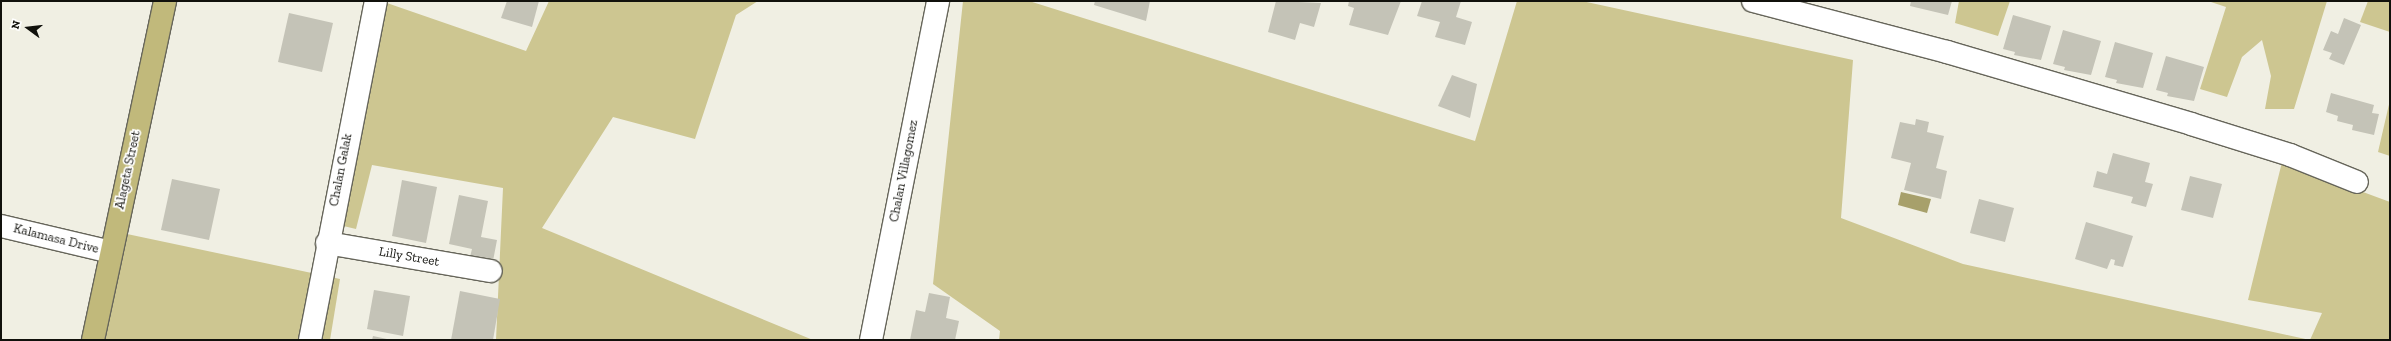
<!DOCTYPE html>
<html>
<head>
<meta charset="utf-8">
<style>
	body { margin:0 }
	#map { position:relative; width:2391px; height:341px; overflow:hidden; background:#f0efe3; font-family:"Zilla Slab",serif }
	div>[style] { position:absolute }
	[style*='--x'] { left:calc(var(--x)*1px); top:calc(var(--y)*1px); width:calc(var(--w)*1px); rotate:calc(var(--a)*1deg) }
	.green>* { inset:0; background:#cdc691 }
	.water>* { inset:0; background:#a7a06b }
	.building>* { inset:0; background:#c4c3b7 }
	.roads { filter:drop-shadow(1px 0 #66655a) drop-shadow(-1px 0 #66655a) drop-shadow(0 1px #66655a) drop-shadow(0 -1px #66655a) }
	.minor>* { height:22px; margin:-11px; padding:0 11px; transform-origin:11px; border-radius:11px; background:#fff }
	.major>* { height:22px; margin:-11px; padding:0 11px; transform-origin:11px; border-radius:11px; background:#c1b97b }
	span { translate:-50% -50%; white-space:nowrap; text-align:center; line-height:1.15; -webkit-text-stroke:3.5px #fff; paint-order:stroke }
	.street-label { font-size:13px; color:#11110c }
	.frame { position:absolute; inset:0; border:2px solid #11110c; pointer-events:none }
	.north { position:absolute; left:8px; top:8px; width:40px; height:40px; -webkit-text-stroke:3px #fff; paint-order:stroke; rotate:285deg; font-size:11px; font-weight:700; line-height:16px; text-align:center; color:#11110c }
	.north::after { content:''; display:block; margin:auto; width:14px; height:18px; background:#11110c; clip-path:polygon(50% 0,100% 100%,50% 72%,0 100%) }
</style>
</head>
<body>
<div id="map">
	<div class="green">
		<i style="clip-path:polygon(549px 1px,758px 1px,736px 15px,695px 139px,613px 117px,542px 228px,813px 340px,496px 340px,503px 188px,372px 165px,356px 229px,335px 224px,384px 2px,526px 51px)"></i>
		<i style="clip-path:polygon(963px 1px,1029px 1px,1475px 141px,1517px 1px,1582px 1px,1853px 60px,1841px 218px,1963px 264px,2310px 340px,2322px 313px,2248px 300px,2282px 162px,2390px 202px,2390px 340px,999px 340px,1000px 331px,933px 284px)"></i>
		<i style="clip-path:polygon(1959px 1px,2010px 1px,1998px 36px,1955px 23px)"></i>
		<i style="clip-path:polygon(2208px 1px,2327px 1px,2294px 109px,2265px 109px,2271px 76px,2262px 40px,2242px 57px,2227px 97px,2200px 89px,2226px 7px)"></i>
		<i style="clip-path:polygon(2368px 1px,2390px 1px,2390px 32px,2360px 22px)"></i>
		<i style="clip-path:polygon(2390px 100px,2390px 156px,2378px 152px)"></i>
		<i style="clip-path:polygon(127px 234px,340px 279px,330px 340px,105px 340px)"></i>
	</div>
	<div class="water">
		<i style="clip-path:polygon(1901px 192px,1931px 199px,1927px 213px,1898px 205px)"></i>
	</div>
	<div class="building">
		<i style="clip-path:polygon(507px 1px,539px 1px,532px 27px,501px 18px)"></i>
		<i style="clip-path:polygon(1095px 1px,1150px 1px,1146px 21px,1094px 5px)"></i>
		<i style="clip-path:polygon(1276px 1px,1321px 3px,1314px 27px,1300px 23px,1295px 40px,1268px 32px)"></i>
		<i style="clip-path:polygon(1349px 1px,1401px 1px,1388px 35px,1349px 25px,1354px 8px,1348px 6px)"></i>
		<i style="clip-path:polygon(1422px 1px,1461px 1px,1456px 17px,1472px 22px,1465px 45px,1435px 37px,1440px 22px,1417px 16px)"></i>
		<i style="clip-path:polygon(1911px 1px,1952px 1px,1948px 15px,1910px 6px)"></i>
		<i style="clip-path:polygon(289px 13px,333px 23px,322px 72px,278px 62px)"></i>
		<i style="clip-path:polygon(2013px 15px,2051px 26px,2041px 60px,2014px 55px,2015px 52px,2003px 49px)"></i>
		<i style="clip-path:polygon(2344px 18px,2361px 25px,2344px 65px,2329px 59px,2332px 53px,2323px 50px,2331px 31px,2338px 34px)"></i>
		<i style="clip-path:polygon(2063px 30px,2101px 41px,2091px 75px,2064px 70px,2065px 67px,2053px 64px)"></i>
		<i style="clip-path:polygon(2115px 42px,2153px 53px,2143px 88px,2116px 83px,2117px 80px,2105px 77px)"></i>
		<i style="clip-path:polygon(2166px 56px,2204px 67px,2194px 101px,2167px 96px,2168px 93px,2156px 90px)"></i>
		<i style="clip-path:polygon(1452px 75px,1477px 84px,1470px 118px,1438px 106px)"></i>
		<i style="clip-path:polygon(2331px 93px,2374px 105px,2372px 113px,2379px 114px,2374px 135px,2352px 130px,2353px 125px,2337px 121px,2338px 116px,2326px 112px)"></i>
		<i style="clip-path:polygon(1916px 119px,1929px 122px,1927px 132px,1944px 136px,1936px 168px,1947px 171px,1941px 199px,1904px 190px,1911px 163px,1891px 158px,1900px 122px,1915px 125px)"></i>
		<i style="clip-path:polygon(2113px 153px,2150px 163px,2145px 182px,2153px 184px,2146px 207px,2131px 203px,2133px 197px,2093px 187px,2097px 171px,2107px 174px)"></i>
		<i style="clip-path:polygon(2190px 176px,2222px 184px,2213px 218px,2181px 210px)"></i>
		<i style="clip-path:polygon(172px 179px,220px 189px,209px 240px,161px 230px)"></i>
		<i style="clip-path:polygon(402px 180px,437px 187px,426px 243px,392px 236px)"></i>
		<i style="clip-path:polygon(459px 195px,488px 201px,481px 237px,497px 240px,493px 261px,470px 257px,472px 249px,449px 244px)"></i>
		<i style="clip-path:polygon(1979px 199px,2014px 208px,2005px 242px,1970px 233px)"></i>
		<i style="clip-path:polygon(2086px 222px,2133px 236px,2123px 267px,2114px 265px,2115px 260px,2111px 259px,2107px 269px,2075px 259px)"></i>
		<i style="clip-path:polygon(374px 290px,410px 296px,403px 336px,367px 329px)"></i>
		<i style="clip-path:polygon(460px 291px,500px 299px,493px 340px,451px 340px)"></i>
		<i style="clip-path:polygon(929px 293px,950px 297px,946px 318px,959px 321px,955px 340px,910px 340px,916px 310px,925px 312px)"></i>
		<i style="clip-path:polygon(373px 336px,387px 339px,387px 340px,372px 340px)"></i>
	</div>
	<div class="roads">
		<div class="minor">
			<i style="--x:1753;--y:1;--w:201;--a:14.7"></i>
			<i style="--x:1947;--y:52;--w:254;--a:16.4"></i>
			<i style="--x:2191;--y:124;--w:104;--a:17.4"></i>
			<i style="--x:2290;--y:155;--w:72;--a:21.9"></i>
			<i style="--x:1;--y:226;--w:113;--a:13.3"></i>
			<i style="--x:327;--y:243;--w:166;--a:9.7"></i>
			<i style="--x:310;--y:340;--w:345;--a:-79"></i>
			<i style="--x:871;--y:340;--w:346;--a:-78.8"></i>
		</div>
		<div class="major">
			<i style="--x:93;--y:340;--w:347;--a:-78"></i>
		</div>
	</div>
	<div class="street-label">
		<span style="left:128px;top:170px;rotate:-78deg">Alageta Street</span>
		<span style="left:341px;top:170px;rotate:-79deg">Chalan Galak</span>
		<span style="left:904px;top:171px;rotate:-79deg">Chalan Villagomez</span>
		<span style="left:56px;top:239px;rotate:14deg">Kalamasa Drive</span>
		<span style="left:409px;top:257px;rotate:10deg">Lilly Street</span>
	</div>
	<div class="frame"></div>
	<div class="north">N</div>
</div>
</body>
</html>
